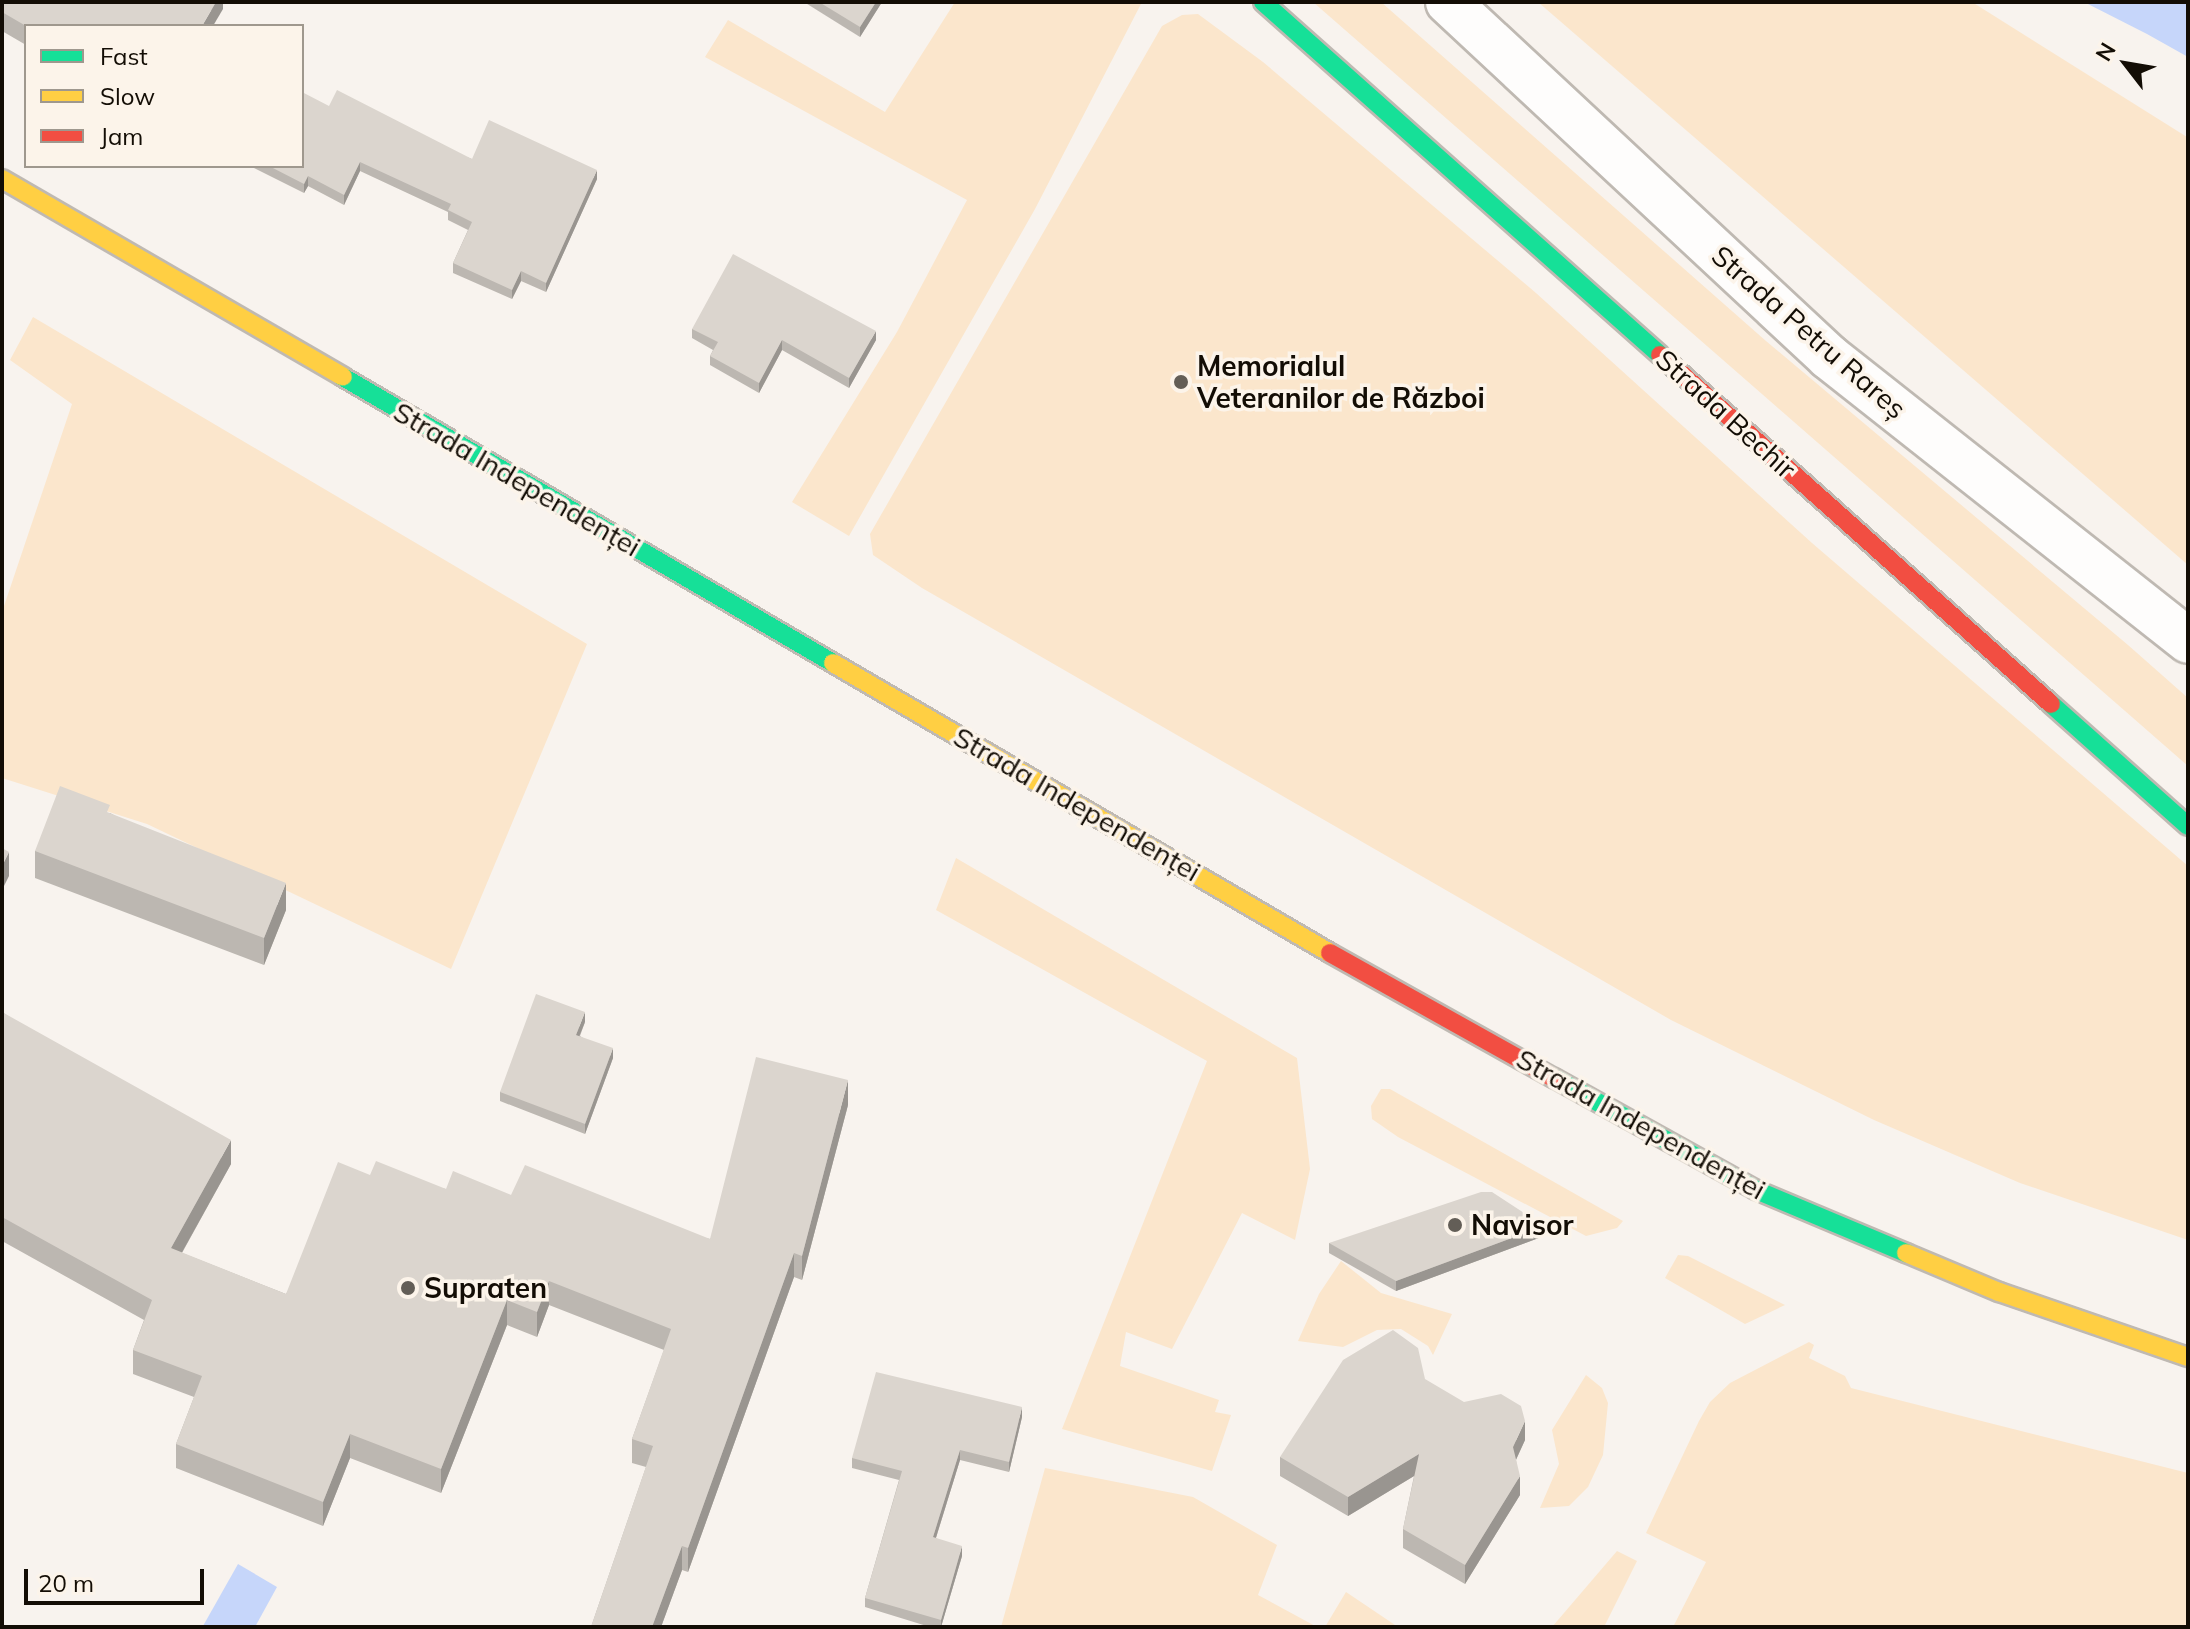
<!DOCTYPE html>
<html>
<head>
<meta charset="utf-8">
<style>
	body { margin:0 }
	#map { position:relative; width:2190px; height:1629px; overflow:hidden; background:#f8f3ee; font-family:Mulish,sans-serif }
	div>[style] { position:absolute }
	[style*='--x'] { left:calc(var(--x)*1px); top:calc(var(--y)*1px); width:calc(var(--w)*1px); rotate:calc(var(--a)*1deg) }
	.green>* { inset:0; background:#fbe6cc }
	.water>* { inset:0; background:#c6d6fa }
	.roads { filter:drop-shadow(2px 0 #bfb9b2) drop-shadow(-2px 0 #bfb9b2) drop-shadow(0 2px #bfb9b2) drop-shadow(0 -2px #bfb9b2) }
	.street>* { height:44px; margin:-22px; padding:0 22px; transform-origin:22px; border-radius:22px; background:#fefdfc }
	.fast>* { height:18px; margin:-9px; padding:0 9px; transform-origin:9px; border-radius:9px; background:#16e098 }
	.slow>* { height:18px; margin:-9px; padding:0 9px; transform-origin:9px; border-radius:9px; background:#ffcf43 }
	.jam>* { height:18px; margin:-9px; padding:0 9px; transform-origin:9px; border-radius:9px; background:#f24e42 }
	.wall>* { inset:0; background:#bcb7b1 }
	.shaded-wall>* { inset:0; background:#999590 }
	.building>* { inset:0; background:#dbd5ce }
	.dots>* { width:22px; height:22px; translate:-50% -50%; box-sizing:border-box; border:4px solid #fcf4ea; border-radius:50% }
	span { translate:-50% -50%; white-space:nowrap; text-align:center; line-height:1.15; -webkit-text-stroke:7px #fcf4ea; paint-order:stroke }
	.street-label { font-size:28px; color:#130d05 }
	.poi-label { font-size:28px; color:#130d05; font-weight:700 }
	.left { translate:0 -50%; text-align:left }
	.frame { position:absolute; inset:0; border:4px solid #130d05; pointer-events:none }
	.legend { position:absolute; left:24px; top:24px; width:280px; height:144px; box-sizing:border-box; background:#fcf4ea; border:2px solid #9f988e; margin:0; padding:10px 14px; list-style:none; font-size:24px; color:#130d05 }
	.legend li { display:flex; align-items:center; gap:16px; height:40px }
	.legend b { width:40px; border:2px solid #9f988e }
	.north { position:absolute; left:2086px; top:24px; width:80px; height:80px; -webkit-text-stroke:6px #fcf4ea; paint-order:stroke; rotate:301deg; font-size:22px; font-weight:700; line-height:32px; text-align:center; color:#130d05 }
	.north::after { content:''; display:block; margin:auto; width:28px; height:36px; background:#130d05; clip-path:polygon(50% 0,100% 100%,50% 72%,0 100%) }
	.scale { position:absolute; left:24px; top:1569px; width:180px; height:36px; box-sizing:border-box; border:4px solid #130d05; border-top:0; padding-left:10px; font-size:24px; line-height:28px; white-space:nowrap; color:#130d05; -webkit-text-stroke:6px #fcf4ea; paint-order:stroke }
</style>
</head>
<body>
<div id="map">
	<div class="green">
		<i style="clip-path:polygon(955px 2px,1142px 2px,1035px 209px,849px 536px,792px 502px,897px 332px,967px 200px,705px 57px,728px 20px,885px 112px)"></i>
		<i style="clip-path:polygon(1313px 2px,1381px 2px,1766px 341px,2128px 645px,2188px 698px,2188px 766px)"></i>
		<i style="clip-path:polygon(1538px 2px,1972px 2px,2187px 137px,2188px 565px)"></i>
		<i style="clip-path:polygon(1198px 14px,1263px 62px,1536px 293px,1812px 543px,2188px 866px,2188px 1240px,2020px 1183px,1874px 1120px,1671px 1020px,922px 588px,873px 555px,870px 534px,1162px 26px,1182px 15px)"></i>
		<i style="clip-path:polygon(33px 317px,587px 644px,451px 969px,147px 824px,2px 778px,2px 612px,72px 404px,10px 360px)"></i>
		<i style="clip-path:polygon(956px 858px,1297px 1058px,1310px 1169px,1295px 1240px,1242px 1213px,1172px 1349px,1126px 1332px,1120px 1366px,1219px 1400px,1215px 1412px,1231px 1415px,1212px 1471px,1062px 1429px,1207px 1061px,936px 910px)"></i>
		<i style="clip-path:polygon(1381px 1089px,1390px 1089px,1623px 1221px,1617px 1228px,1586px 1236px,1398px 1137px,1372px 1119px,1371px 1106px)"></i>
		<i style="clip-path:polygon(1678px 1255px,1688px 1256px,1785px 1305px,1745px 1324px,1665px 1278px)"></i>
		<i style="clip-path:polygon(1341px 1261px,1381px 1293px,1452px 1314px,1433px 1355px,1428px 1346px,1401px 1329px,1377px 1330px,1343px 1347px,1298px 1341px,1319px 1294px)"></i>
		<i style="clip-path:polygon(1809px 1342px,1814px 1345px,1809px 1358px,1845px 1376px,1851px 1388px,2188px 1473px,2188px 1627px,1673px 1627px,1706px 1562px,1646px 1533px,1699px 1421px,1710px 1402px,1730px 1383px)"></i>
		<i style="clip-path:polygon(1586px 1375px,1602px 1388px,1608px 1403px,1603px 1455px,1588px 1487px,1569px 1506px,1540px 1508px,1559px 1464px,1552px 1430px)"></i>
		<i style="clip-path:polygon(1045px 1468px,1193px 1497px,1277px 1545px,1258px 1595px,1317px 1627px,1001px 1627px)"></i>
		<i style="clip-path:polygon(1617px 1551px,1637px 1561px,1604px 1627px,1552px 1627px)"></i>
		<i style="clip-path:polygon(1346px 1592px,1398px 1627px,1325px 1627px)"></i>
	</div>
	<div class="water">
		<i style="clip-path:polygon(2084px 2px,2188px 2px,2188px 57px,2147px 34px)"></i>
		<i style="clip-path:polygon(238px 1564px,277px 1587px,255px 1627px,203px 1626px)"></i>
	</div>
	<div class="roads">
		<div class="street">
			<i style="--x:1448;--y:2;--w:521;--a:42.98"></i>
			<i style="--x:1829;--y:357;--w:458;--a:38.3"></i>
		</div>
		<div class="fast">
			<i style="--x:1263;--y:2;--w:531;--a:41.64"></i>
			<i style="--x:343;--y:377;--w:567;--a:30.27"></i>
			<i style="--x:2051;--y:704;--w:183;--a:41.7"></i>
			<i style="--x:1554;--y:1078;--w:231;--a:29"></i>
			<i style="--x:1756;--y:1190;--w:163;--a:22.8"></i>
		</div>
		<div class="slow">
			<i style="--x:2;--y:179;--w:394;--a:30.1"></i>
			<i style="--x:833;--y:663;--w:575;--a:30.26"></i>
			<i style="--x:1906;--y:1253;--w:101;--a:22.8"></i>
			<i style="--x:1999;--y:1292;--w:200;--a:19"></i>
		</div>
		<div class="jam">
			<i style="--x:1660;--y:355;--w:524;--a:41.75"></i>
			<i style="--x:1330;--y:953;--w:257;--a:29.2"></i>
		</div>
	</div>
	<div class="wall">
		<i style="clip-path:polygon(2px 2px,223px 2px,223px 9px,26px 26px,26px 45px,2px 31px)"></i>
		<i style="clip-path:polygon(804px 2px,882px 2px,860px 37px)"></i>
		<i style="clip-path:polygon(329px 106px,472px 159px,597px 179px,546px 292px,521px 281px,512px 299px,453px 273px,453px 263px,468px 230px,448px 220px,448px 212px,360px 171px,344px 205px,308px 186px,304px 193px,250px 166px,302px 166px)"></i>
		<i style="clip-path:polygon(692px 329px,876px 340px,849px 388px,782px 350px,759px 393px,710px 365px,710px 356px,713px 350px,692px 338px)"></i>
		<i style="clip-path:polygon(110px 813px,286px 910px,264px 965px,35px 878px,35px 851px)"></i>
		<i style="clip-path:polygon(2px 1012px,231px 1164px,182px 1253px,286px 1294px,370px 1175px,446px 1189px,511px 1195px,710px 1239px,848px 1105px,802px 1280px,794px 1277px,688px 1572px,682px 1570px,661px 1627px,591px 1627px,646px 1467px,632px 1463px,632px 1439px,664px 1350px,549px 1305px,537px 1337px,507px 1325px,441px 1493px,350px 1458px,323px 1526px,176px 1468px,176px 1444px,194px 1397px,133px 1374px,133px 1350px,144px 1320px,2px 1241px)"></i>
		<i style="clip-path:polygon(585px 1022px,580px 1036px,613px 1058px,585px 1134px,500px 1101px,500px 1092px)"></i>
		<i style="clip-path:polygon(1544px 1236px,1396px 1291px,1329px 1253px,1329px 1243px)"></i>
		<i style="clip-path:polygon(1022px 1417px,1009px 1472px,960px 1460px,936px 1538px,962px 1556px,941px 1627px,930px 1627px,865px 1607px,865px 1598px,899px 1480px,852px 1468px,852px 1458px)"></i>
		<i style="clip-path:polygon(1525px 1440px,1516px 1460px,1520px 1495px,1465px 1584px,1403px 1548px,1403px 1529px,1414px 1476px,1348px 1516px,1280px 1476px,1280px 1457px)"></i>
	</div>
	<div class="shaded-wall">
		<i style="clip-path:polygon(216px 2px,223px 2px,223px 9px,213px 26px,202px 26px)"></i>
		<i style="clip-path:polygon(876px 2px,882px 2px,860px 37px,860px 27px)"></i>
		<i style="clip-path:polygon(360px 162px,360px 171px,344px 205px,344px 195px)"></i>
		<i style="clip-path:polygon(597px 170px,597px 179px,546px 292px,546px 283px)"></i>
		<i style="clip-path:polygon(308px 176px,308px 186px,304px 193px,304px 184px)"></i>
		<i style="clip-path:polygon(521px 271px,521px 281px,512px 299px,512px 290px)"></i>
		<i style="clip-path:polygon(876px 331px,876px 340px,849px 388px,849px 378px)"></i>
		<i style="clip-path:polygon(782px 340px,782px 350px,759px 393px,759px 383px)"></i>
		<i style="clip-path:polygon(9px 852px,9px 876px,2px 890px,2px 866px)"></i>
		<i style="clip-path:polygon(286px 883px,286px 910px,264px 965px,264px 938px)"></i>
		<i style="clip-path:polygon(585px 1012px,585px 1022px,576px 1044px,576px 1035px)"></i>
		<i style="clip-path:polygon(613px 1048px,613px 1058px,585px 1134px,585px 1124px)"></i>
		<i style="clip-path:polygon(848px 1080px,848px 1105px,802px 1280px,802px 1256px)"></i>
		<i style="clip-path:polygon(231px 1140px,231px 1164px,171px 1272px,171px 1248px)"></i>
		<i style="clip-path:polygon(1544px 1226px,1544px 1236px,1396px 1291px,1396px 1281px)"></i>
		<i style="clip-path:polygon(794px 1253px,794px 1277px,688px 1572px,688px 1548px)"></i>
		<i style="clip-path:polygon(549px 1281px,549px 1305px,537px 1337px,537px 1312px)"></i>
		<i style="clip-path:polygon(507px 1300px,507px 1325px,441px 1493px,441px 1469px)"></i>
		<i style="clip-path:polygon(1022px 1407px,1022px 1417px,1009px 1472px,1009px 1462px)"></i>
		<i style="clip-path:polygon(1525px 1421px,1525px 1440px,1513px 1466px,1513px 1447px)"></i>
		<i style="clip-path:polygon(350px 1434px,350px 1458px,323px 1526px,323px 1502px)"></i>
		<i style="clip-path:polygon(960px 1450px,960px 1460px,933px 1547px,933px 1537px)"></i>
		<i style="clip-path:polygon(1419px 1454px,1419px 1473px,1348px 1516px,1348px 1497px)"></i>
		<i style="clip-path:polygon(1520px 1476px,1520px 1495px,1465px 1584px,1465px 1565px)"></i>
		<i style="clip-path:polygon(682px 1546px,682px 1570px,661px 1627px,652px 1627px)"></i>
		<i style="clip-path:polygon(962px 1546px,962px 1556px,941px 1627px,941px 1620px)"></i>
	</div>
	<div class="building">
		<i style="clip-path:polygon(2px 2px,216px 2px,202px 26px,26px 26px,2px 12px)"></i>
		<i style="clip-path:polygon(819px 2px,876px 2px,860px 27px)"></i>
		<i style="clip-path:polygon(337px 90px,472px 159px,489px 120px,597px 170px,546px 283px,521px 271px,512px 290px,453px 263px,472px 222px,448px 210px,451px 204px,360px 162px,344px 195px,308px 176px,304px 184px,269px 166px,302px 166px,302px 92px,329px 106px)"></i>
		<i style="clip-path:polygon(733px 254px,876px 331px,849px 378px,782px 340px,759px 383px,710px 356px,718px 342px,692px 329px)"></i>
		<i style="clip-path:polygon(60px 786px,110px 805px,107px 812px,286px 883px,264px 938px,35px 851px)"></i>
		<i style="clip-path:polygon(2px 848px,9px 852px,2px 866px)"></i>
		<i style="clip-path:polygon(536px 994px,585px 1012px,576px 1035px,613px 1048px,585px 1124px,500px 1092px)"></i>
		<i style="clip-path:polygon(2px 1012px,231px 1140px,171px 1248px,286px 1294px,338px 1162px,370px 1175px,376px 1161px,446px 1189px,453px 1171px,511px 1195px,525px 1165px,710px 1239px,756px 1057px,848px 1080px,802px 1256px,794px 1253px,688px 1548px,682px 1546px,652px 1627px,591px 1627px,653px 1446px,632px 1439px,671px 1329px,549px 1281px,537px 1312px,507px 1300px,441px 1469px,350px 1434px,323px 1502px,176px 1444px,202px 1376px,133px 1350px,152px 1300px,2px 1217px)"></i>
		<i style="clip-path:polygon(1481px 1192px,1492px 1192px,1544px 1226px,1396px 1281px,1329px 1243px)"></i>
		<i style="clip-path:polygon(1393px 1330px,1418px 1348px,1425px 1379px,1464px 1402px,1501px 1394px,1521px 1406px,1525px 1421px,1513px 1447px,1520px 1476px,1465px 1565px,1403px 1529px,1419px 1454px,1348px 1497px,1280px 1457px,1343px 1360px)"></i>
		<i style="clip-path:polygon(876px 1372px,1022px 1407px,1009px 1462px,960px 1450px,933px 1537px,962px 1546px,941px 1620px,865px 1598px,902px 1471px,852px 1458px)"></i>
	</div>
	<div class="dots">
		<i style="left:1181px;top:382px;background:#635e57"></i>
		<i style="left:1455px;top:1225px;background:#635e57"></i>
		<i style="left:408px;top:1288px;background:#635e57"></i>
	</div>
	<div class="street-label">
		<span style="left:1809px;top:332px;rotate:41deg">Strada Petru Rareș</span>
		<span style="left:1726px;top:414px;rotate:42deg">Strada Bechir</span>
		<span style="left:517px;top:479px;rotate:30deg">Strada Independenței</span>
		<span style="left:1077px;top:804px;rotate:30deg">Strada Independenței</span>
		<span style="left:1641px;top:1124px;rotate:29deg">Strada Independenței</span>
	</div>
	<div class="poi-label">
		<span class="left" style="left:1197px;top:382px">Memorialul<br>Veteranilor de Război</span>
		<span class="left" style="left:1471px;top:1225px">Navisor</span>
		<span class="left" style="left:424px;top:1288px">Supraten</span>
	</div>
	<div class="frame"></div>
	<ul class="legend">
	<li><b style="height:10px;background:#16e098"></b>Fast</li>
	<li><b style="height:10px;background:#ffcf43"></b>Slow</li>
	<li><b style="height:10px;background:#f24e42"></b>Jam</li>
	</ul>
	<div class="north">N</div>
	<div class="scale">20 m</div>
</div>
</body>
</html>
